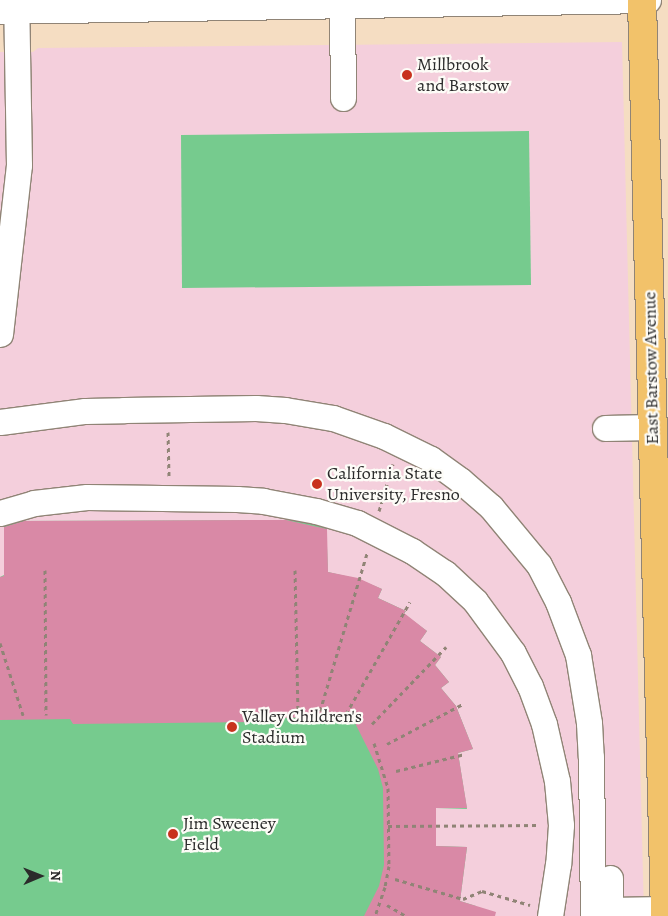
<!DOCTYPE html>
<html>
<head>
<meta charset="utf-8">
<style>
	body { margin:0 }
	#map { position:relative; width:668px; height:916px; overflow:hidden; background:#f5ddc2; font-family:Alegreya,serif }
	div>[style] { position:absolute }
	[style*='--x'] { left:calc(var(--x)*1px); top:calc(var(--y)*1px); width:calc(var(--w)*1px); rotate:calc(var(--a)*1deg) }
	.built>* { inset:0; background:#f4cfdc }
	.green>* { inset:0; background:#76cb8e }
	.building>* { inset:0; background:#d989a6 }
	.path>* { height:3px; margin-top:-1.5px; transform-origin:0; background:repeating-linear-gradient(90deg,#908476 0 4px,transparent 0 8px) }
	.roads { filter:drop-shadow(1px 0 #908476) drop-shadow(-1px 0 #908476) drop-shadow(0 1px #908476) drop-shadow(0 -1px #908476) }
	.minor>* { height:25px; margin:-12.5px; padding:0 12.5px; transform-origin:12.5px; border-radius:12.5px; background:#fff }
	.major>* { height:28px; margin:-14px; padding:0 14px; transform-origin:14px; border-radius:14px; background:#f2c26a }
	.dots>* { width:14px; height:14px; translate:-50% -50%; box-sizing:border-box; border:2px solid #fdfcf7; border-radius:50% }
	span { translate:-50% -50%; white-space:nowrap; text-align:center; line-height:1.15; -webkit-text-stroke:4.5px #fdfcf7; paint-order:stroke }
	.poi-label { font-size:18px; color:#2b2b2b }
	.left { translate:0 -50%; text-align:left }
	.street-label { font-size:18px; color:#2b2b2b }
	.north { position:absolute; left:15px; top:851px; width:50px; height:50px; -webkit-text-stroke:4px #fdfcf7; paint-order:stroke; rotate:89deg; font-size:14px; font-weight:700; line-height:20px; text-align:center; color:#2b2b2b }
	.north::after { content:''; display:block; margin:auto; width:18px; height:22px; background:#2b2b2b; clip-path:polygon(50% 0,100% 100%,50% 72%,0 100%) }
</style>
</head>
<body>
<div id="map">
	<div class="built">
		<i style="clip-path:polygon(622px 42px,644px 916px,0 916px,0 52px,33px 52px,38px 48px)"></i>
	</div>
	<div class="green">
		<i style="clip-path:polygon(529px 131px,531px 285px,182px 288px,181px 135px)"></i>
		<i style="clip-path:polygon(326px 520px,328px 572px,358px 579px,382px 589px,378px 598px,406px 611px,404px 614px,427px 631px,420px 641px,441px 657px,435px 665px,449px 682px,441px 688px,456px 706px,473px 749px,458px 753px,467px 809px,436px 808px,436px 846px,467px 847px,460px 901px,476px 906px,472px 916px,0 916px,0 577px,4px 575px,4px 521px)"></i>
	</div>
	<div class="building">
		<i style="clip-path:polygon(286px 520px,327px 529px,328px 572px,358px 578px,382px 589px,378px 598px,406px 611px,404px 613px,427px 631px,420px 641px,441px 657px,435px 665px,449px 682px,441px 688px,456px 706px,473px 749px,458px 753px,467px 808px,436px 808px,436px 846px,467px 847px,460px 901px,496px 912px,495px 916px,364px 916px,379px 886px,384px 865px,383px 788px,378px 769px,352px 717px,268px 718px,266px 722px,73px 724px,70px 719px,0 720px,0 577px,4px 576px,4px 527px,24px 521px)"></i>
	</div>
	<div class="path">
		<i style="--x:168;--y:432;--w:44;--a:88.7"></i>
		<i style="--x:379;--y:511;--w:49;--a:-73.4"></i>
		<i style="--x:45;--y:570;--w:145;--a:89.6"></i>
		<i style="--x:295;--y:570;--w:141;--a:88.8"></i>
		<i style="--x:0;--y:643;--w:76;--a:72.3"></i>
		<i style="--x:320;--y:711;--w:165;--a:-73.4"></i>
		<i style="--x:346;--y:714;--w:129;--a:-60.3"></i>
		<i style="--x:372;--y:724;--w:107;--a:-46.1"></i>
		<i style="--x:374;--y:743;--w:47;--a:72.7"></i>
		<i style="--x:388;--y:788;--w:78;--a:89.3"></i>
		<i style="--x:389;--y:866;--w:21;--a:101"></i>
		<i style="--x:385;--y:887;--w:31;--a:109"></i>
		<i style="--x:387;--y:744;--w:86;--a:-27.8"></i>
		<i style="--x:396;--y:771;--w:71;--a:-13.8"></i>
		<i style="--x:388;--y:826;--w:150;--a:-0.4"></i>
		<i style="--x:395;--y:879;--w:71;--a:16.4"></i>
		<i style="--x:463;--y:899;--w:21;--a:-23"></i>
		<i style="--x:482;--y:891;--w:50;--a:16.3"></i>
		<i style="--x:387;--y:905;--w:22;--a:30"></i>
	</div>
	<div class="roads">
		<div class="minor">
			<i style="--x:342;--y:5;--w:93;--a:89.4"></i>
			<i style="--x:0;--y:11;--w:648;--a:-0.97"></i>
			<i style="--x:0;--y:334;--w:170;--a:-83.6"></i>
			<i style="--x:19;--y:165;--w:165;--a:-91"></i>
			<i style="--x:0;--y:422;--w:86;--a:-7.4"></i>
			<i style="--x:85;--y:411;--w:39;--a:-1"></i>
			<i style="--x:124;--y:410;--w:132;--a:-0.9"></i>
			<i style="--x:256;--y:408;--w:29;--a:4"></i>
			<i style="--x:285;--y:410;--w:49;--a:9.5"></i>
			<i style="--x:333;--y:418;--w:54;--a:19.4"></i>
			<i style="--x:384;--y:436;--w:52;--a:26.1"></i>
			<i style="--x:431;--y:459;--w:36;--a:36"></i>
			<i style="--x:460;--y:480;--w:41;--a:41.1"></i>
			<i style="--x:491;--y:507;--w:75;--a:50.4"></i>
			<i style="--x:539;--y:565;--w:42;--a:62.8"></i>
			<i style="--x:558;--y:602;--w:57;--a:69.3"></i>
			<i style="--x:578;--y:655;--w:69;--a:80.8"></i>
			<i style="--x:589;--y:723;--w:34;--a:87"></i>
			<i style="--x:591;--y:757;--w:159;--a:89.3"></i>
			<i style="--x:605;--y:428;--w:47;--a:-1.2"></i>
			<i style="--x:0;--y:513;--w:35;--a:-16"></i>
			<i style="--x:34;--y:503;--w:53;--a:-6.5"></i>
			<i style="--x:87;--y:497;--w:150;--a:0.8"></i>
			<i style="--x:237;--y:499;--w:26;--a:4"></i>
			<i style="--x:263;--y:501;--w:54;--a:10.7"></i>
			<i style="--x:316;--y:511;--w:43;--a:16.3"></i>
			<i style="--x:357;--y:523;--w:62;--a:27"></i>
			<i style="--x:412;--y:551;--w:40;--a:34"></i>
			<i style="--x:445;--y:573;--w:41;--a:43"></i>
			<i style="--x:475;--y:601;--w:64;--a:53.8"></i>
			<i style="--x:513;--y:653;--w:37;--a:63"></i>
			<i style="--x:530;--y:686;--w:40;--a:69.8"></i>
			<i style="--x:544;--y:724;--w:58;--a:77.2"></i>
			<i style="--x:557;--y:781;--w:44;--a:84.8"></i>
			<i style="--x:561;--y:825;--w:39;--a:94"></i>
			<i style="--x:558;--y:864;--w:53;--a:98.7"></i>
			<i style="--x:610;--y:878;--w:32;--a:90"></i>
			<i style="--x:610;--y:910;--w:54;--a:-1.1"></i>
		</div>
		<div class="major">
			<i style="--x:642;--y:0;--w:916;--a:88.56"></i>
		</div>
	</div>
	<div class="dots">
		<i style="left:407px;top:75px;background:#c8321e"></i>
		<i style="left:317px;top:484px;background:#c8321e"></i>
		<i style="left:232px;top:727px;background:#c8321e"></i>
		<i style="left:173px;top:834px;background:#c8321e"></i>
	</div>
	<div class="poi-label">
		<span class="left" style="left:417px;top:75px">Millbrook<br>and Barstow</span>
		<span class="left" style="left:327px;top:484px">California State<br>University, Fresno</span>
		<span class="left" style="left:242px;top:727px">Valley Children's<br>Stadium</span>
		<span class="left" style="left:183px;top:834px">Jim Sweeney<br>Field</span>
	</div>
	<div class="street-label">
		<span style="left:651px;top:368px;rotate:-91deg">East Barstow Avenue</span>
	</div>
	<div class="north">N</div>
</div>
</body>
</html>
